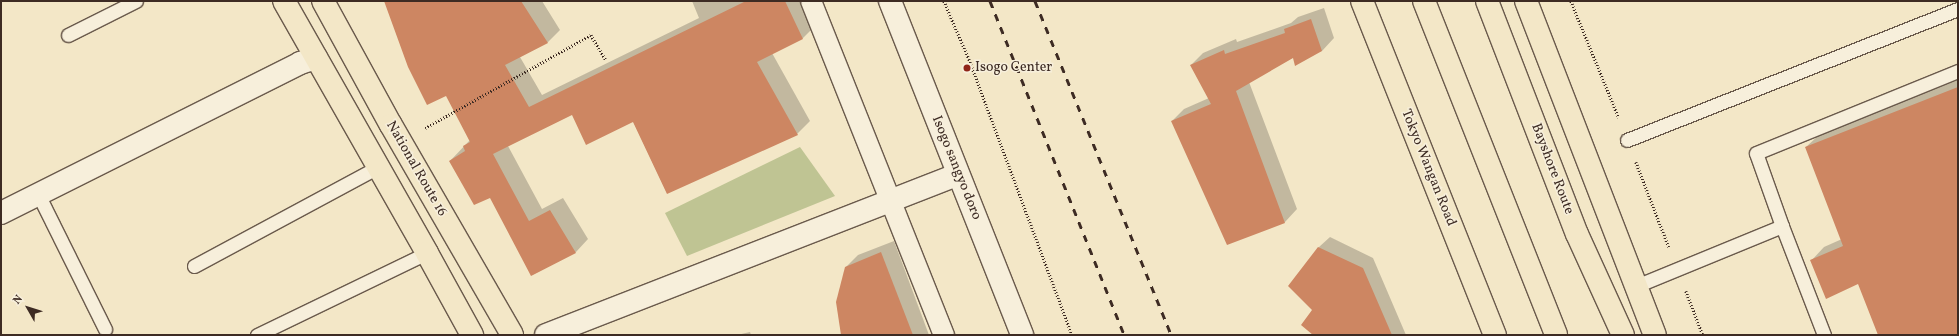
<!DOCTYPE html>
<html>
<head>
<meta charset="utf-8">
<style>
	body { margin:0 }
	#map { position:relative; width:1959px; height:336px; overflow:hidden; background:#f3e7c7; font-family:Vollkorn,serif }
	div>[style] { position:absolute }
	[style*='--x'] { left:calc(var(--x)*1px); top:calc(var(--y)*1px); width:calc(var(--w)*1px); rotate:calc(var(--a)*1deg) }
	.green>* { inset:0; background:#bfc493 }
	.shadow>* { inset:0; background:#0003 }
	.building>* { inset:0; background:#cd8662 }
	.path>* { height:2.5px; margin-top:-1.25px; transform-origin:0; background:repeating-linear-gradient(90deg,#3d2b23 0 1px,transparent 0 3px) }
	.roads { filter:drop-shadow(1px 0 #6a5a4c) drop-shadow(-1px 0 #6a5a4c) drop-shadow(0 1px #6a5a4c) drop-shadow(0 -1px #6a5a4c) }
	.service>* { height:13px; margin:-6.5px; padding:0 6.5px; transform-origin:6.5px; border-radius:6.5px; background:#f7efdb }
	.pedestrian>* { height:20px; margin:-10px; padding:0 10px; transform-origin:10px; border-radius:10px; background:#f7efdb }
	.minor>* { height:22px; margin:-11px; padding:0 11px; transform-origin:11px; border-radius:11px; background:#f7efdb }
	.tertiary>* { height:22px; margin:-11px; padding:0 11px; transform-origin:11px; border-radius:11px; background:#f7efdb }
	.trunk>* { height:22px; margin:-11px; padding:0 11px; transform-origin:11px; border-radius:11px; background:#f3e7c7 }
	.motorway>* { height:22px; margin:-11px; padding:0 11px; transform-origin:11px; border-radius:11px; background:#f3e7c7 }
	.rail>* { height:3px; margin-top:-1.5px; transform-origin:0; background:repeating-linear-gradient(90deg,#3d2b23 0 7px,transparent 0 14px) }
	.dots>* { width:11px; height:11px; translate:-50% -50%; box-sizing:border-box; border:2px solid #f7efdb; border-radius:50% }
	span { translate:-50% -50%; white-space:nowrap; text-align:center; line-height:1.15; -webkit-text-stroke:3px #f7efdb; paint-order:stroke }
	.poi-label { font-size:14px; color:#3d2b23 }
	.left { translate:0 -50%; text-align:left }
	.street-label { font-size:14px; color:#3d2b23 }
	.frame { position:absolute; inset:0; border:2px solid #3d2b23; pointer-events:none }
	.north { position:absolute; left:8px; top:288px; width:40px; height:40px; -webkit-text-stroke:3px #f7efdb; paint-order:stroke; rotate:309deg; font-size:11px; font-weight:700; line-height:16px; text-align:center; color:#3d2b23 }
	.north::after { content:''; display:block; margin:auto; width:14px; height:18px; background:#3d2b23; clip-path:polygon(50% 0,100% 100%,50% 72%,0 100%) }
</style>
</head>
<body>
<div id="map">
	<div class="green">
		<i style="clip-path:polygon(800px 147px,835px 196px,687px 256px,665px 213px)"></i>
	</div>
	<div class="shadow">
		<i style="clip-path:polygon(385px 1px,542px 1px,560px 30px,548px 42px,520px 57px,542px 95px,699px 18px,692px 1px,804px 1px,815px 26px,803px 38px,772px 53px,810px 121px,797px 134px,667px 193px,633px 121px,572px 113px,508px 146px,542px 209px,563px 198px,588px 239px,576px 252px,532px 275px,491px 197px,450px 161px,470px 140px,446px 94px)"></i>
		<i style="clip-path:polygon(1324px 8px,1334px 38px,1322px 51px,1294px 57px,1249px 82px,1297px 209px,1285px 222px,1227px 243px,1172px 121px,1184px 109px,1209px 98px,1191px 65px,1203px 53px,1236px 39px,1237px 42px,1291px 23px,1298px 17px)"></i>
		<i style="clip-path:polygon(1958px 80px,1958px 335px,1879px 335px,1859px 283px,1811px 261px,1824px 247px,1842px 239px,1806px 147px,1820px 134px)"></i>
		<i style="clip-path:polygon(1330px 237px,1373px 258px,1406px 335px,1315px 335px,1313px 310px,1290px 286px,1319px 247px)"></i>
		<i style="clip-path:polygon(894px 241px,929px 335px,843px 335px,846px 267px,858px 255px)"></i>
		<i style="clip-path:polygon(750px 332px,751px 335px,737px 335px)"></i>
	</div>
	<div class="building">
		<i style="clip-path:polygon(384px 1px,521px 1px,548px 43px,505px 65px,529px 107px,746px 1px,785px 1px,803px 39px,757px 62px,798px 135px,667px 194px,633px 122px,586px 145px,572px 115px,493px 154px,529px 221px,550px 210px,576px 253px,531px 276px,490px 198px,474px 205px,449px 161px,465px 151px,463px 146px,470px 142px,446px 96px,427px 105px,408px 67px)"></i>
		<i style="clip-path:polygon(1311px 19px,1322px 51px,1295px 66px,1293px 58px,1236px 91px,1285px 223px,1227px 245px,1171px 121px,1211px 104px,1190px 65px,1224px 50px,1225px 54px,1285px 33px,1284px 29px)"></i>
		<i style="clip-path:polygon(1958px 87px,1958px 335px,1878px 335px,1858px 284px,1826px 299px,1810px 260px,1843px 246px,1805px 147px)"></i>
		<i style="clip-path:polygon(1318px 247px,1363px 268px,1392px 335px,1313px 335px,1301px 325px,1312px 310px,1288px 286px)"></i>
		<i style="clip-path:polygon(881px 252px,913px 335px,841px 335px,836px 302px,845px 267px)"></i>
	</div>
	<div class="path">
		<i style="--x:944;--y:1;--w:63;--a:66.7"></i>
		<i style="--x:969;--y:59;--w:295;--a:69.5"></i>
		<i style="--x:1571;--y:1;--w:126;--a:67.7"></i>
		<i style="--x:425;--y:128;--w:190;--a:-29.3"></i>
		<i style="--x:591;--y:35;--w:29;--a:59"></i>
		<i style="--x:1636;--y:162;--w:91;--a:68.8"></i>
		<i style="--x:1686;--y:291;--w:47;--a:68.9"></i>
	</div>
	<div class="roads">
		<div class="service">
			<i style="--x:68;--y:35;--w:76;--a:-26.6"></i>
			<i style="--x:1627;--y:140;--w:356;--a:-21.6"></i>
			<i style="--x:38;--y:194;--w:151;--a:63.6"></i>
			<i style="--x:1782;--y:226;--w:77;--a:-109.6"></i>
			<i style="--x:1756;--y:153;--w:218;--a:-22.1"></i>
			<i style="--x:194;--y:266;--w:209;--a:-28.3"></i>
			<i style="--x:1636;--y:286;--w:158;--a:-22.3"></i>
			<i style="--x:1782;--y:226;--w:117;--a:68.9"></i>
			<i style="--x:257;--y:335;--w:189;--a:-25.8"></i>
		</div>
		<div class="pedestrian">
			<i style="--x:811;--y:1;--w:360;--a:68.3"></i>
		</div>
		<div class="minor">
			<i style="--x:1;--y:213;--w:335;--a:-26.6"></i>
			<i style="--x:300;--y:63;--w:17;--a:-17"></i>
			<i style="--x:546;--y:335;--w:442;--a:-21.3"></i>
		</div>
		<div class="tertiary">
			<i style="--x:890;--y:1;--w:359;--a:68.4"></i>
		</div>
		<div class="trunk">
			<i style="--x:284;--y:1;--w:290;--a:60.4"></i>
			<i style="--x:427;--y:253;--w:94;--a:61.2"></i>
			<i style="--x:323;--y:1;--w:141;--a:61.3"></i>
			<i style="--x:391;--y:125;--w:242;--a:60"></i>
			<i style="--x:1362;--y:1;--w:360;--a:68.3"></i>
			<i style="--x:1526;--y:1;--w:358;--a:68.9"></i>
		</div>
		<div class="motorway">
			<i style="--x:1424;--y:1;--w:359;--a:68.4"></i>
			<i style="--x:1487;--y:1;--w:250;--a:68.9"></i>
			<i style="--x:1577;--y:234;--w:111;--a:65.5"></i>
		</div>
	</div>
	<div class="rail">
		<i style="--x:990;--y:1;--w:360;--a:68.1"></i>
		<i style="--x:1035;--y:1;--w:361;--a:67.8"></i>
	</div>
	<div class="dots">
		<i style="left:967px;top:68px;background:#8f2418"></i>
	</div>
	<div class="poi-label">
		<span class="left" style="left:975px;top:68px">Isogo Center</span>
	</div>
	<div class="street-label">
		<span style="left:956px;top:168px;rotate:68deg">Isogo sangyo doro</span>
		<span style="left:1428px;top:168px;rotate:68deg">Tokyo Wangan Road</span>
		<span style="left:416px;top:169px;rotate:60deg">National Route 16</span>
		<span style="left:1552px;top:169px;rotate:69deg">Bayshore Route</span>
	</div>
	<div class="frame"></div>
	<div class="north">N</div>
</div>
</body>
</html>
